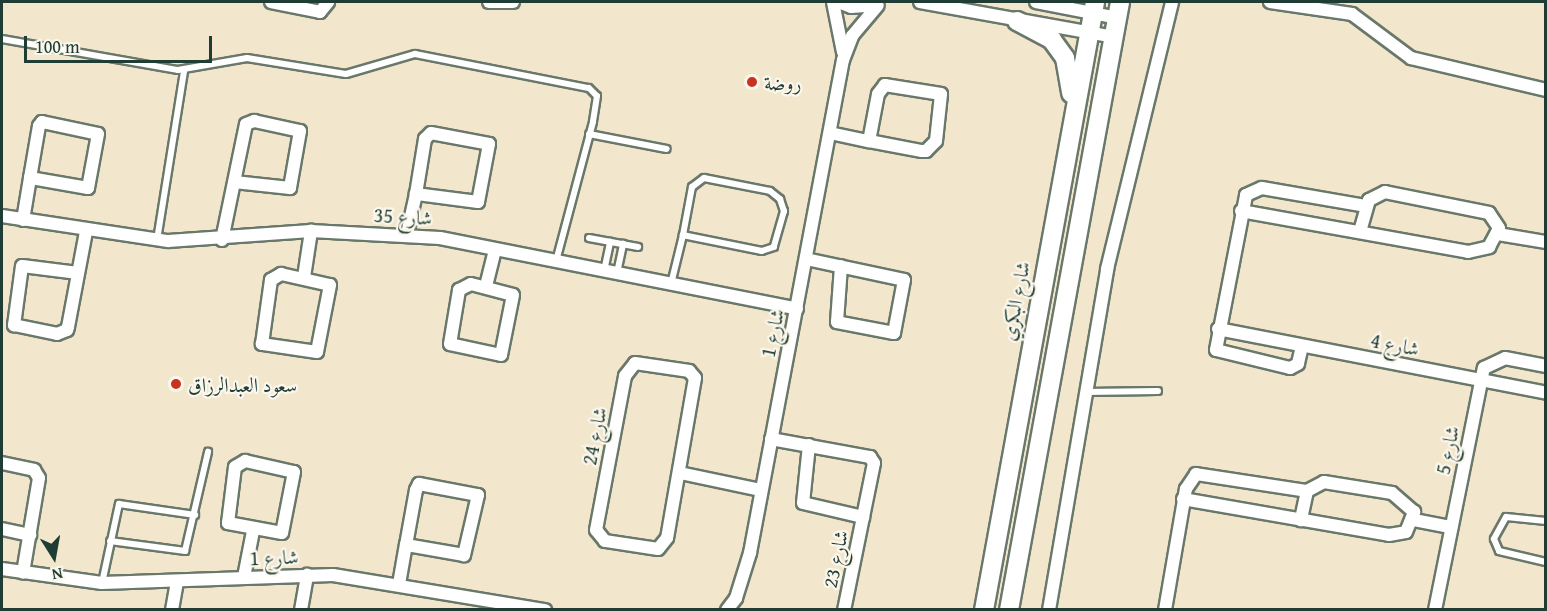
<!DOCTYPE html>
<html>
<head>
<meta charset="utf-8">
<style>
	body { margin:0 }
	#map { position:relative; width:1547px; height:611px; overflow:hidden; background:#f2e6cd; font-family:"Gentium Book Plus",Amiri,serif }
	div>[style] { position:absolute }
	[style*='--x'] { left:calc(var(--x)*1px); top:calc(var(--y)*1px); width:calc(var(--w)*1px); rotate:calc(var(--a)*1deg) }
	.roads { filter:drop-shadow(2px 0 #69786a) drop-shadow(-2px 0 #69786a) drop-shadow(0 2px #69786a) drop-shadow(0 -2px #69786a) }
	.service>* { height:6px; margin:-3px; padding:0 3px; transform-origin:3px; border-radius:3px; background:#fff }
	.minor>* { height:12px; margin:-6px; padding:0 6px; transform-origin:6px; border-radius:6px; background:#fff }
	.secondary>* { height:18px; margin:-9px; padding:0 9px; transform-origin:9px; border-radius:9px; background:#fff }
	.dots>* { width:16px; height:16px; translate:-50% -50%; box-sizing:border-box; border:3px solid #fbf7ec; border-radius:50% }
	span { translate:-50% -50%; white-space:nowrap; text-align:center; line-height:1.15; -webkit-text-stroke:4.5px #fbf7ec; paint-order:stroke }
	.poi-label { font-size:20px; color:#1f3d34 }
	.left { translate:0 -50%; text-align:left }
	.street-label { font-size:20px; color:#1f3d34 }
	.frame { position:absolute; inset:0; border:3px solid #1f3d34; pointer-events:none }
	.north { position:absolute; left:24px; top:527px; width:60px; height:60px; -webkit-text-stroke:4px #fbf7ec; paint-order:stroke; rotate:169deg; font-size:16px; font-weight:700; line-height:24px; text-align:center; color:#1f3d34 }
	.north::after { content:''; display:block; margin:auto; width:21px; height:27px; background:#1f3d34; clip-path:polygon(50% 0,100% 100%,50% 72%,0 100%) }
	.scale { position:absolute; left:24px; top:36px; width:188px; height:27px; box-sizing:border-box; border:3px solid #1f3d34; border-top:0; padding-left:8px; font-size:18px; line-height:21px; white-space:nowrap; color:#1f3d34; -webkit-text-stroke:4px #fbf7ec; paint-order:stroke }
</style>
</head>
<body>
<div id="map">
	<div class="roads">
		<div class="service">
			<i style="--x:2;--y:39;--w:179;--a:10"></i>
			<i style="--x:178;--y:70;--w:70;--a:-9.9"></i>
			<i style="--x:247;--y:58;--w:100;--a:9.2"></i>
			<i style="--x:346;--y:74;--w:72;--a:-16.2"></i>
			<i style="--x:415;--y:54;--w:177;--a:11.1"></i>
			<i style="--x:589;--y:88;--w:11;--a:45"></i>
			<i style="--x:597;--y:96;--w:26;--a:99"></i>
			<i style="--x:593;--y:122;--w:144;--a:104.9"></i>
			<i style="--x:589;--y:134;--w:79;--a:10.9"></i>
			<i style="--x:704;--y:178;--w:67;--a:11.1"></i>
			<i style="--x:770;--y:191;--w:13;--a:39"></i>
			<i style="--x:780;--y:199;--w:13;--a:72"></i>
			<i style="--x:784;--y:211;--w:37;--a:106"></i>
			<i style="--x:774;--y:247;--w:13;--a:162"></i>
			<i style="--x:762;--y:251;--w:81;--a:-168.6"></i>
			<i style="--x:683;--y:235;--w:49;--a:-79.4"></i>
			<i style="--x:692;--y:187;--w:15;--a:-37"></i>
			<i style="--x:589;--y:238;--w:50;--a:10.4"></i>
			<i style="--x:157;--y:240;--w:171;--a:-80.9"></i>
			<i style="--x:604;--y:271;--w:30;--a:-78"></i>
			<i style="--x:617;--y:273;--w:30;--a:-78"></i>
			<i style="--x:671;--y:284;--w:50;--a:-76.2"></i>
			<i style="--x:1085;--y:392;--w:73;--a:-0.8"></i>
			<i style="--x:1546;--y:521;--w:40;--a:-174.3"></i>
			<i style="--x:1506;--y:517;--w:25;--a:119"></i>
			<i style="--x:1494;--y:539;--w:13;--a:67"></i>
			<i style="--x:1499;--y:551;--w:48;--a:13.2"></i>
			<i style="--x:110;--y:541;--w:76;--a:7.6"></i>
			<i style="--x:185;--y:551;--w:102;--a:-76.9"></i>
			<i style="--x:102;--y:583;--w:81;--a:-77.9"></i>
			<i style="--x:119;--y:504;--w:77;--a:8.2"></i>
		</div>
		<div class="minor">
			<i style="--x:271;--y:2;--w:50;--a:11.5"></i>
			<i style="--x:320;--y:12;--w:13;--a:-51"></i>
			<i style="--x:489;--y:2;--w:24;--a:0"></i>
			<i style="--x:833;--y:2;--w:51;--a:78.7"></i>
			<i style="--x:838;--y:2;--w:14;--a:21"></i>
			<i style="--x:851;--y:7;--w:26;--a:-4"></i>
			<i style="--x:920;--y:2;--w:197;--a:10.2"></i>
			<i style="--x:1036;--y:2;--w:84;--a:11"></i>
			<i style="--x:1270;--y:2;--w:83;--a:8.3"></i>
			<i style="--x:1352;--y:14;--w:74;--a:36.7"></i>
			<i style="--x:1411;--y:58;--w:139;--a:13.3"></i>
			<i style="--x:431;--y:133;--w:59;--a:10.7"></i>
			<i style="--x:489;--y:144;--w:59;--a:100.7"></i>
			<i style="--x:478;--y:202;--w:63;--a:-172.6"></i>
			<i style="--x:416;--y:194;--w:56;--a:-80.7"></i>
			<i style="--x:425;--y:139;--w:8;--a:-45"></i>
			<i style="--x:830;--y:133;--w:40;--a:12"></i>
			<i style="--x:869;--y:141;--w:54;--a:10.7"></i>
			<i style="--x:922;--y:151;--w:4;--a:0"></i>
			<i style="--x:926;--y:151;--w:14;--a:-45"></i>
			<i style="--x:936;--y:141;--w:47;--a:-83.9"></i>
			<i style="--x:941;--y:94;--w:57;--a:-170.9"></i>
			<i style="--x:885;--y:85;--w:11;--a:128"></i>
			<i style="--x:878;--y:94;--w:48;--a:100.8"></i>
			<i style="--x:1241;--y:211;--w:231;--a:10.2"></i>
			<i style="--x:1468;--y:252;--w:22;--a:-13"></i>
			<i style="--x:1489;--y:247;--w:21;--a:-62"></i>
			<i style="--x:1499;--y:228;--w:18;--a:-124"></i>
			<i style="--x:1489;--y:213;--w:106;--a:-168.6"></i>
			<i style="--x:1385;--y:192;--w:18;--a:153"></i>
			<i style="--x:1369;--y:200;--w:33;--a:106"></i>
			<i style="--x:2;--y:216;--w:168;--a:8.6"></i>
			<i style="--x:168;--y:241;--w:143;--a:-4"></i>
			<i style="--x:311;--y:231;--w:129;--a:3.1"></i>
			<i style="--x:440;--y:238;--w:364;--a:11.2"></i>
			<i style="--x:23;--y:220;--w:43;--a:-80.5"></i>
			<i style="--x:30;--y:178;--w:53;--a:-80.2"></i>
			<i style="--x:39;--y:126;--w:5;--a:-53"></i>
			<i style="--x:42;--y:122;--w:57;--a:12.1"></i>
			<i style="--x:98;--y:134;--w:55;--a:100.5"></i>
			<i style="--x:88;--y:188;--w:59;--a:-170.2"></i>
			<i style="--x:407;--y:234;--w:41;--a:-77.3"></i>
			<i style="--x:1498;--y:234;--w:49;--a:9.5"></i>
			<i style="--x:222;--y:240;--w:118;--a:-78.3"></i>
			<i style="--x:246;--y:124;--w:9;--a:-21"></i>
			<i style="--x:254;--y:121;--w:47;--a:12.3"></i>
			<i style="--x:300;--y:131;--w:58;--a:100"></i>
			<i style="--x:290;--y:188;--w:56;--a:-173.9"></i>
			<i style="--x:806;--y:259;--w:100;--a:12.1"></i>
			<i style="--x:904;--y:280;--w:54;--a:100.7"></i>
			<i style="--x:894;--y:333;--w:58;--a:-169.1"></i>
			<i style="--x:837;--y:322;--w:56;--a:-85.9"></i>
			<i style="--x:78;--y:273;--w:56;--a:-172.9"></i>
			<i style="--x:22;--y:266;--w:60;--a:97.7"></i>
			<i style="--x:14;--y:325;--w:44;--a:11.8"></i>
			<i style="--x:57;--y:334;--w:11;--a:-22"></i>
			<i style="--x:67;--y:330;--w:3;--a:-72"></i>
			<i style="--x:68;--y:327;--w:97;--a:-79.3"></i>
			<i style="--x:281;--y:274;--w:50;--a:12.7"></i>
			<i style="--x:330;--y:285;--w:68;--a:101"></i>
			<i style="--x:317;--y:352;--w:56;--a:-171.7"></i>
			<i style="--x:262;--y:344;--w:65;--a:-82"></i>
			<i style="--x:271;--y:280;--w:12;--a:-31"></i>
			<i style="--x:304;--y:277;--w:47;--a:-81.3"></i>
			<i style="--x:471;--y:284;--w:43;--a:14.7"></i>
			<i style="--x:513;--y:295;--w:61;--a:101.3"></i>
			<i style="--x:501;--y:355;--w:52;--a:-167.8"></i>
			<i style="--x:450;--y:344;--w:55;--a:-80.5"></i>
			<i style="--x:459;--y:290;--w:13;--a:-27"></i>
			<i style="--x:486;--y:286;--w:37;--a:-76"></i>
			<i style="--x:1218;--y:329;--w:334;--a:11"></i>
			<i style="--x:1302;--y:346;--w:18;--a:103"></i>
			<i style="--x:1298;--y:364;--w:9;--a:153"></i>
			<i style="--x:1290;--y:368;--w:76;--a:-166.3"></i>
			<i style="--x:1216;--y:350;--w:158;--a:-79"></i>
			<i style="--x:1246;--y:195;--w:17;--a:-24"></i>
			<i style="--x:1262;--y:188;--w:106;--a:9.8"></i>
			<i style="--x:635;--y:363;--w:55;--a:8.4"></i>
			<i style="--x:689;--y:371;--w:9;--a:49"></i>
			<i style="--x:695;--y:378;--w:162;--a:99.9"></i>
			<i style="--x:667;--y:538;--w:14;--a:129"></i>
			<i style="--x:658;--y:549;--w:54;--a:-171.4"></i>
			<i style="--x:605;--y:541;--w:14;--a:-129"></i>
			<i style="--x:596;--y:530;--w:157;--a:-79.3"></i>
			<i style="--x:625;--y:376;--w:16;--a:-52"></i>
			<i style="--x:771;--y:439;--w:101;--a:10.3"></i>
			<i style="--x:870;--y:457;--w:7;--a:56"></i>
			<i style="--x:874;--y:463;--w:150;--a:101.5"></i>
			<i style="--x:809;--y:445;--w:58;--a:95.9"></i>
			<i style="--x:803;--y:503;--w:62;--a:13.1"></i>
			<i style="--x:245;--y:461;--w:50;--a:12.7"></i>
			<i style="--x:294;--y:472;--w:62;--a:101.1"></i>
			<i style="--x:282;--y:533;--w:55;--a:-169.5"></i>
			<i style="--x:228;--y:523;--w:56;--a:-82.9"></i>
			<i style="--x:235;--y:467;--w:12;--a:-31"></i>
			<i style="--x:2;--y:463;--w:33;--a:12"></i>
			<i style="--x:34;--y:470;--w:9;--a:58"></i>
			<i style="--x:39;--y:478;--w:96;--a:99.6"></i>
			<i style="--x:680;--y:473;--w:83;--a:11.9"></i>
			<i style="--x:1183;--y:499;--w:209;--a:9.9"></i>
			<i style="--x:1389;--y:535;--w:17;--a:-10"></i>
			<i style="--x:1406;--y:532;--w:22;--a:-68"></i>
			<i style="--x:1414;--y:512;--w:29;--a:-139"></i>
			<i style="--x:1392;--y:493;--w:69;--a:-170.8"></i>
			<i style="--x:1324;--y:482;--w:19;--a:152"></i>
			<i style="--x:1307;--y:491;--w:30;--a:102"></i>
			<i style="--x:1414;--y:520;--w:38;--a:11"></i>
			<i style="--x:2;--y:529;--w:29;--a:12"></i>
			<i style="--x:2;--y:569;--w:101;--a:8"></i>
			<i style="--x:102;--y:583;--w:231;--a:-2"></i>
			<i style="--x:333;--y:575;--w:215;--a:9.4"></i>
			<i style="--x:244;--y:577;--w:47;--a:-78.9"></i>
			<i style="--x:399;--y:584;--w:40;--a:-80"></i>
			<i style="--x:406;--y:545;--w:56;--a:-79.7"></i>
			<i style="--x:416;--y:490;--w:7;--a:-63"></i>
			<i style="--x:419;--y:484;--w:60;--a:10.6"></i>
			<i style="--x:478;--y:495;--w:62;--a:103.1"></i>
			<i style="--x:464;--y:555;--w:59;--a:-170.2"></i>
			<i style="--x:172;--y:610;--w:28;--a:-80"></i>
			<i style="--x:301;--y:610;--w:36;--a:-80"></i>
			<i style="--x:727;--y:610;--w:15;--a:-53"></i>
			<i style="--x:736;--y:598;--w:47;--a:-72.7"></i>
			<i style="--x:750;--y:553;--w:502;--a:-79.32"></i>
			<i style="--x:843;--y:60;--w:26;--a:-69"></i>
			<i style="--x:852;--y:36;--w:40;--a:-50"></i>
			<i style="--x:1049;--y:610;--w:346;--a:-80.3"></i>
			<i style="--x:1107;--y:269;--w:275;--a:-76.3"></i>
			<i style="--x:1165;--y:610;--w:123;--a:-80.2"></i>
			<i style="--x:1186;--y:489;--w:18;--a:-56"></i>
			<i style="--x:1196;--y:474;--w:112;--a:8.7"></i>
			<i style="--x:1435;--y:610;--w:247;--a:-78.6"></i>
			<i style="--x:1484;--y:368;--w:23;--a:-25"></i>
			<i style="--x:1505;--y:358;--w:42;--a:11"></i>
		</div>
		<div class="secondary">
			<i style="--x:1017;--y:21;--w:40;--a:28"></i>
			<i style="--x:1052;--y:40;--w:22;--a:54"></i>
			<i style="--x:1065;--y:58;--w:36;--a:80"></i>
			<i style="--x:984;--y:610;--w:618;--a:-79.65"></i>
			<i style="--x:1009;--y:610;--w:618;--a:-79.65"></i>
		</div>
	</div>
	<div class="dots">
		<i style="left:752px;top:82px;background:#c8321e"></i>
		<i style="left:176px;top:384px;background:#c8321e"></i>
	</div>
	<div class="poi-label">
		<span class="left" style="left:764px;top:82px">روضة</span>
		<span class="left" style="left:188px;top:384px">سعود العبدالرزاق</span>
	</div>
	<div class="street-label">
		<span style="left:403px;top:216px;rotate:3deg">شارع 35</span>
		<span style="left:1015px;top:301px;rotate:-79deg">شارع البكري</span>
		<span style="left:772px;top:333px;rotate:-78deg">شارع 1</span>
		<span style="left:1395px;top:344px;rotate:11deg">شارع 4</span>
		<span style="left:594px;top:436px;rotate:-79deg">شارع 24</span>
		<span style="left:1447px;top:450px;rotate:-78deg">شارع 5</span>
		<span style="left:274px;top:557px;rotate:-2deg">شارع 1</span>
		<span style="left:835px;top:559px;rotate:-78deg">شارع 23</span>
	</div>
	<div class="frame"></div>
	<div class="north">N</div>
	<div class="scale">100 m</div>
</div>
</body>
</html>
